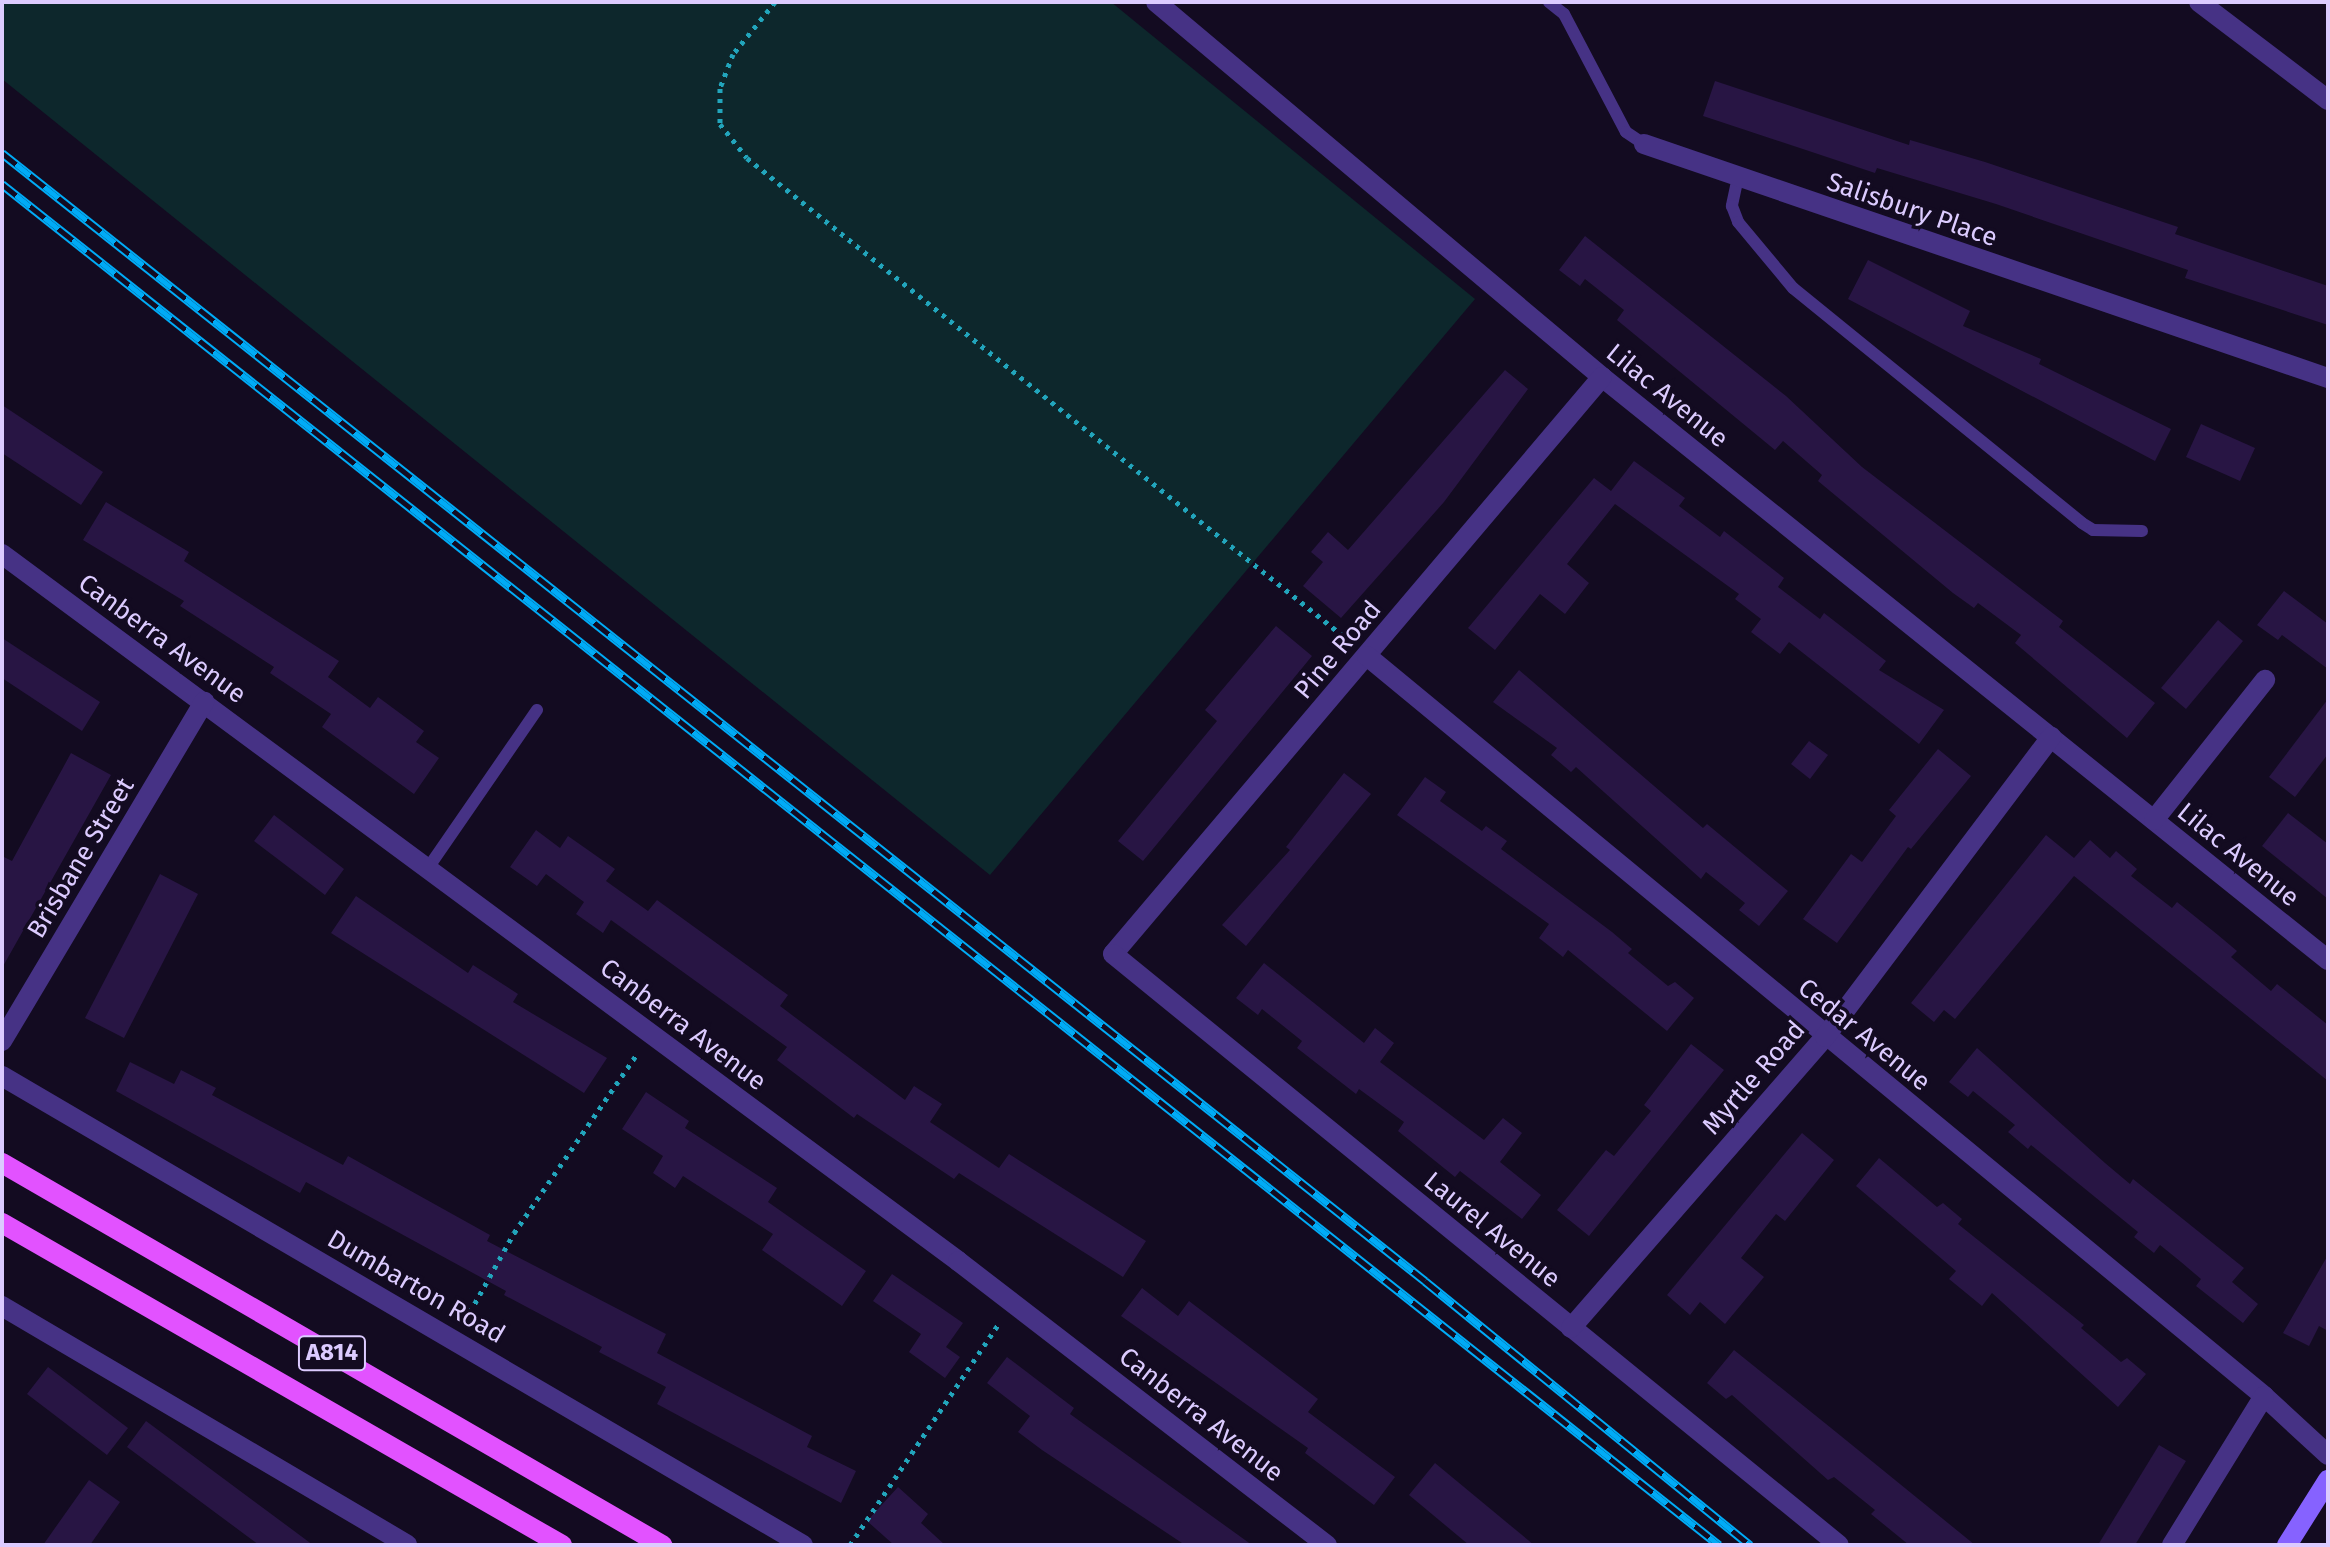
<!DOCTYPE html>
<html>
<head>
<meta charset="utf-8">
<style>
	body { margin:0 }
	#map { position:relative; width:2330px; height:1547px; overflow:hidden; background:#130b21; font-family:"Fira Sans",sans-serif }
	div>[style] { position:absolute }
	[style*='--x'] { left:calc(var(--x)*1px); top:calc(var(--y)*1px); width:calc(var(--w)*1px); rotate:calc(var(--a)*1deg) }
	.green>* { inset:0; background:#0d272c }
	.building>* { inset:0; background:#281544 }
	.path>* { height:5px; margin-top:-2.5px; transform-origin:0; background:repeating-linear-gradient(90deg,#22a5bc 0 4px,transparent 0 10px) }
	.lane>* { height:12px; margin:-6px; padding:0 6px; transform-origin:6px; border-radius:6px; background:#463285 }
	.street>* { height:20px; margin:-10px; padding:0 10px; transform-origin:10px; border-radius:10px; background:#463285 }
	.secondary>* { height:20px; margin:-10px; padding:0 10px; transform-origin:10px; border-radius:10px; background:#8662ff }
	.primary>* { height:20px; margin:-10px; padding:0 10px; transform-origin:10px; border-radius:10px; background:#e252ff }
	.rail>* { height:9px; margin-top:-4.5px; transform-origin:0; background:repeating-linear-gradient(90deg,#130b21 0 18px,#00abf6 0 36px); box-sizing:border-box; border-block:2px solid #00abf6 }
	span { translate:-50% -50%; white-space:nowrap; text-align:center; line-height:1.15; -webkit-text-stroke:7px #130b21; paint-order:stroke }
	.shield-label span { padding:2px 6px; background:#130b21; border:2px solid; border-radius:6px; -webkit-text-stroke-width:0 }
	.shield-label { font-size:24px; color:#dccbff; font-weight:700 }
	.street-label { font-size:26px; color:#dccbff }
	.frame { position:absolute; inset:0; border:4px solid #dccbff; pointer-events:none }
</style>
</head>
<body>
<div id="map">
	<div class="green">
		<i style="clip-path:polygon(2px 2px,1111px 2px,1475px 299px,990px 875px,2px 79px)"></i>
	</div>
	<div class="building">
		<i style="clip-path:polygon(1715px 81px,1909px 145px,1910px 140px,1985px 162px,2178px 227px,2175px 234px,2328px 286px,2328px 325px,2185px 278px,2188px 270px,1996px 204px,1877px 168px,1875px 173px,1703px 116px)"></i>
		<i style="clip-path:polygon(1585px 236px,1786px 396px,1862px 467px,2063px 621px,2059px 627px,2155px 703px,2127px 738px,2015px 643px,2021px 635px,1978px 603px,1974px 608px,1953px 593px,1818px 481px,1822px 475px,1783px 441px,1775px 450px,1617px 320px,1624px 310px,1585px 279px,1580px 286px,1559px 270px)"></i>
		<i style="clip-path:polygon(1868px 260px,1970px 311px,1963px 326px,2041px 359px,2039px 364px,2171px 429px,2155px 461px,1848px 299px)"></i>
		<i style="clip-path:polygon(1505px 370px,1528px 389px,1444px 502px,1341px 618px,1303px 586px,1323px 562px,1311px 552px,1328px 532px,1348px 550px)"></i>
		<i style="clip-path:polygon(2px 405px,103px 472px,81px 505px,2px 453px)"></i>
		<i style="clip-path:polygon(2201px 424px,2255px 448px,2240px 481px,2186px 457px)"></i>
		<i style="clip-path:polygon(1634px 461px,1685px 498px,1679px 506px,1720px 537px,1724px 531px,1784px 578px,1778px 587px,1820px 619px,1824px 613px,1886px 661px,1879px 670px,1944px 710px,1919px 744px,1789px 642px,1780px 654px,1751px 632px,1761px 619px,1735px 599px,1739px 594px,1615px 504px,1567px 564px,1589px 583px,1565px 614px,1540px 594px,1495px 650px,1468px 628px,1594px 478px,1611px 491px)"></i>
		<i style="clip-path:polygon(106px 502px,189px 552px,184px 561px,339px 661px,328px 677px,370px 708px,378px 697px,424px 731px,416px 742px,439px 758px,414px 794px,322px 727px,331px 714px,270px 673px,274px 667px,180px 606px,184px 601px,83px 540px)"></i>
		<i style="clip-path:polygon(2284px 591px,2328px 624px,2328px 669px,2282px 635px,2278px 640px,2257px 625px)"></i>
		<i style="clip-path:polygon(2218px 620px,2243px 641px,2186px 709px,2161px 688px)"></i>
		<i style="clip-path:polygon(1276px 626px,1312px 656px,1143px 861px,1118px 841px,1217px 721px,1205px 710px)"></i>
		<i style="clip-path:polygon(2px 638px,100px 702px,82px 731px,2px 678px)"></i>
		<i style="clip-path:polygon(1519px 670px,1703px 828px,1707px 824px,1788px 891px,1759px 926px,1739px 910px,1745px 903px,1706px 872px,1701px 879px,1576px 767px,1571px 772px,1551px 755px,1557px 748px,1493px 702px)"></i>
		<i style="clip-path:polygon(2328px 699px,2328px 754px,2295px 797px,2269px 777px)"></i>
		<i style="clip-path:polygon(1809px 741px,1828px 755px,1810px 779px,1791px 764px)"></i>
		<i style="clip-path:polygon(1938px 749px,1971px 776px,1911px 849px,1908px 847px,1837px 943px,1803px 919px,1851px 854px,1862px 862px,1896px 816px,1889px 810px)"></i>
		<i style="clip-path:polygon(71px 753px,111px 775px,2px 968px,2px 856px,12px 861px)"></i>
		<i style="clip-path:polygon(1344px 773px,1371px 794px,1246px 946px,1222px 925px,1290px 850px,1286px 847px)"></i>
		<i style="clip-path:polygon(1425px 777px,1446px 792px,1440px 801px,1482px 831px,1486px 826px,1507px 841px,1501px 849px,1612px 932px,1632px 949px,1628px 953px,1668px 986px,1675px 982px,1694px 998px,1667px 1031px,1568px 950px,1563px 957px,1539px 938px,1549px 924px,1397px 815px)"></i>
		<i style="clip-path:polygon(2288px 813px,2328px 844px,2328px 899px,2262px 846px)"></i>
		<i style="clip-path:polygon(274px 815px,344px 869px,325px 895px,254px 841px)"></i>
		<i style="clip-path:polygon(536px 830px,560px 848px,568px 836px,615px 869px,606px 881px,648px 911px,657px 900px,788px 995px,780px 1006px,905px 1100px,914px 1086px,942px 1104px,930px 1122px,999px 1168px,1009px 1154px,1146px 1241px,1123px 1277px,959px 1173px,954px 1179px,857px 1114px,854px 1118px,777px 1060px,787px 1047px,611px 920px,603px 933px,576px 914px,584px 902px,546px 874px,537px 886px,510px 867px)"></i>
		<i style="clip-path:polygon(2046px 835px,2074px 858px,2090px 840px,2110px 858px,2116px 851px,2137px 869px,2131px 876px,2172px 908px,2177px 902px,2218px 935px,2237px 951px,2231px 957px,2271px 991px,2277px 984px,2328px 1025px,2328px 1081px,2074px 876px,1955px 1019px,1944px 1010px,1934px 1022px,1911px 1003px)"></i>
		<i style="clip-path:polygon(160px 874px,198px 894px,124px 1038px,85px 1018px)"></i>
		<i style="clip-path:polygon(356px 896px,468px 973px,473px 965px,518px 994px,513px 1002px,607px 1058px,584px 1093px,331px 933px)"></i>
		<i style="clip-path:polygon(1264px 963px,1364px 1043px,1375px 1028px,1394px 1043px,1380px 1062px,1484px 1140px,1503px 1118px,1522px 1133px,1500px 1162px,1541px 1195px,1522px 1219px,1460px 1171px,1455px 1177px,1398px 1131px,1404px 1122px,1359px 1089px,1356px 1094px,1297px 1048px,1302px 1041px,1262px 1009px,1258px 1015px,1236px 998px)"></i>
		<i style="clip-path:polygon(1691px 1044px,1724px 1070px,1589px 1236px,1557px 1210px,1606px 1150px,1614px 1156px,1651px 1111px,1644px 1105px)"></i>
		<i style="clip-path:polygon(1977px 1048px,2105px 1163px,2130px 1184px,2133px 1179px,2244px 1268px,2232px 1282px,2258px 1304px,2243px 1323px,2196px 1286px,2201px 1279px,2181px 1262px,2160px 1245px,2154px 1253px,2134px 1237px,2138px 1232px,2031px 1145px,2028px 1149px,2008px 1132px,2015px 1125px,1973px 1091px,1968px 1097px,1949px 1082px)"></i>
		<i style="clip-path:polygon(130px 1062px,174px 1084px,181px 1070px,216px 1088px,212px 1095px,343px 1165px,348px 1156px,490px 1235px,487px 1241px,666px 1334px,657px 1353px,812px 1436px,807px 1447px,856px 1471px,841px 1503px,657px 1404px,666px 1387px,599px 1352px,602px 1347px,504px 1295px,506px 1291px,306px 1182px,300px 1193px,116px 1091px)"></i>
		<i style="clip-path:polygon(646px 1092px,689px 1121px,685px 1128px,777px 1188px,768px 1202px,866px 1271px,842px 1306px,762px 1250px,773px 1234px,683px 1176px,675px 1188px,653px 1173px,663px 1156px,622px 1129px)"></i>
		<i style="clip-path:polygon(1802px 1133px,1834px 1160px,1785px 1221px,1776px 1214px,1741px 1258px,1764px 1277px,1725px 1324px,1700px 1302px,1690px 1315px,1667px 1295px)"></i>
		<i style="clip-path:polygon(1879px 1158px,1937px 1207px,1943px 1203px,1962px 1219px,1958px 1224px,2084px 1325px,2081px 1328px,2121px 1362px,2127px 1358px,2146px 1374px,2118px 1407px,1992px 1293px,1982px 1306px,1949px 1279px,1956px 1271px,1856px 1186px)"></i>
		<i style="clip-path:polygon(2328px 1255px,2328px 1331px,2319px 1326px,2309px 1346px,2283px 1333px)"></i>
		<i style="clip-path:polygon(892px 1274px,963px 1323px,946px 1347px,960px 1357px,945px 1378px,909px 1352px,921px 1334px,873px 1301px)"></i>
		<i style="clip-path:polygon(1142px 1288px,1178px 1316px,1189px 1301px,1318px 1399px,1308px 1412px,1395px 1477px,1374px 1505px,1305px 1453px,1308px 1448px,1121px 1316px)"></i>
		<i style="clip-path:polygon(1734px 1350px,1836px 1432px,1975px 1545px,1909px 1545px,1871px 1514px,1875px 1510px,1834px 1477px,1828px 1480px,1732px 1395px,1726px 1399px,1707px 1383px)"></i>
		<i style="clip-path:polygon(1007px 1357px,1074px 1408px,1070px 1414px,1252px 1545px,1185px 1545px,1042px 1450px,1018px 1432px,1030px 1416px,987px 1383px)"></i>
		<i style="clip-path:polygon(48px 1367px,128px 1428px,107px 1455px,27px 1394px)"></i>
		<i style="clip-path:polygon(146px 1421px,313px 1545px,259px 1545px,127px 1447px)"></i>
		<i style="clip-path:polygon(2159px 1445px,2186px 1461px,2135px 1545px,2098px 1545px)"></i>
		<i style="clip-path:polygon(1435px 1463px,1534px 1545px,1469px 1545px,1409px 1495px)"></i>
		<i style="clip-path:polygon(89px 1480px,120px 1502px,90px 1545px,43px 1545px)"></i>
		<i style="clip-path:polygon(898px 1487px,928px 1514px,921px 1523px,945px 1545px,894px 1545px,867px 1521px)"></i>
	</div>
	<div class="path">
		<i style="--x:775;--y:2;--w:67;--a:128.9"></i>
		<i style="--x:733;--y:54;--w:36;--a:111"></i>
		<i style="--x:720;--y:88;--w:36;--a:90"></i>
		<i style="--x:720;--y:124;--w:43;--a:51.5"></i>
		<i style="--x:747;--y:158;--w:769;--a:38.72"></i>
		<i style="--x:465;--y:1321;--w:101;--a:-60.9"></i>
		<i style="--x:514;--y:1233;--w:217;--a:-55.5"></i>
		<i style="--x:850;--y:1545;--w:267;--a:-56.1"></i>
	</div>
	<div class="lane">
		<i style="--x:1549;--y:2;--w:19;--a:39"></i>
		<i style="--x:1564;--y:14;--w:133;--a:62.3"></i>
		<i style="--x:1626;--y:132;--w:22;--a:34"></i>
		<i style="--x:1738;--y:177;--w:30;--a:102"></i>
		<i style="--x:1732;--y:206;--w:17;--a:69"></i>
		<i style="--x:1738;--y:222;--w:86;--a:50.2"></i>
		<i style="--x:1793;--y:288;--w:372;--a:39.1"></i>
		<i style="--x:2082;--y:523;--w:13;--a:32"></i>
		<i style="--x:2093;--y:530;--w:49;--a:1.2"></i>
		<i style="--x:428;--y:868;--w:192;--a:-55.4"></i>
	</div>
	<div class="street">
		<i style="--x:1156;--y:2;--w:583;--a:40.06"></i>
		<i style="--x:1602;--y:377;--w:931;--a:38.77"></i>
		<i style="--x:2199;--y:2;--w:162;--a:37.2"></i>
		<i style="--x:1644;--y:144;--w:723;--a:18.89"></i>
		<i style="--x:1602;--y:377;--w:756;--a:130.28"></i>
		<i style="--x:1113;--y:954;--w:936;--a:39.15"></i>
		<i style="--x:2;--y:554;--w:1189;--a:36.48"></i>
		<i style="--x:958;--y:1261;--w:466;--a:37.6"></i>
		<i style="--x:1367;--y:656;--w:1163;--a:39.52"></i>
		<i style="--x:2264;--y:1396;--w:87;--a:42.7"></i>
		<i style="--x:2154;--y:820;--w:179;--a:-51.6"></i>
		<i style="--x:2;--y:1041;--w:395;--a:-59.2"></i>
		<i style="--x:2;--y:1076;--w:928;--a:30.35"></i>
		<i style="--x:2;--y:1306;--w:470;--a:30.5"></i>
		<i style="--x:1571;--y:1328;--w:386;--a:-48.9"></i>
		<i style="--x:1825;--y:1037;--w:376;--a:-53"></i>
		<i style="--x:2172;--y:1545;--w:175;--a:-58.3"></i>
	</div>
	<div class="secondary">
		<i style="--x:2287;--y:1545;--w:77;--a:-57.8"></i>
	</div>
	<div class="primary">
		<i style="--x:2;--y:1163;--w:763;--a:30.06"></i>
		<i style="--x:2;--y:1223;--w:646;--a:29.9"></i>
	</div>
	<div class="rail">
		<i style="--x:2;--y:153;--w:1816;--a:38.4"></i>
		<i style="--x:1425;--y:1281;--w:419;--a:39.1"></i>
		<i style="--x:2;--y:184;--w:2191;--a:38.4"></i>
	</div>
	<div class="shield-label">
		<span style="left:332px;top:1353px">A814</span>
	</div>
	<div class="street-label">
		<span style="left:1912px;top:210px;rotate:19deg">Salisbury Place</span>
		<span style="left:1667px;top:396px;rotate:39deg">Lilac Avenue</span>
		<span style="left:162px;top:639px;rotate:36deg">Canberra Avenue</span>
		<span style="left:1338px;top:650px;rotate:-50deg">Pine Road</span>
		<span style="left:2238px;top:855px;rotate:39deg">Lilac Avenue</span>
		<span style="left:81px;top:858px;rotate:-59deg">Brisbane Street</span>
		<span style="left:683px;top:1025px;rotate:37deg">Canberra Avenue</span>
		<span style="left:1864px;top:1035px;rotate:39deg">Cedar Avenue</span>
		<span style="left:1754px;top:1078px;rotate:-49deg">Myrtle Road</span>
		<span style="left:1492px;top:1230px;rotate:39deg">Laurel Avenue</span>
		<span style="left:416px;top:1287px;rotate:30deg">Dumbarton Road</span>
		<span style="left:1201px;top:1415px;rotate:38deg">Canberra Avenue</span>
	</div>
	<div class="frame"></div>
</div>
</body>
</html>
